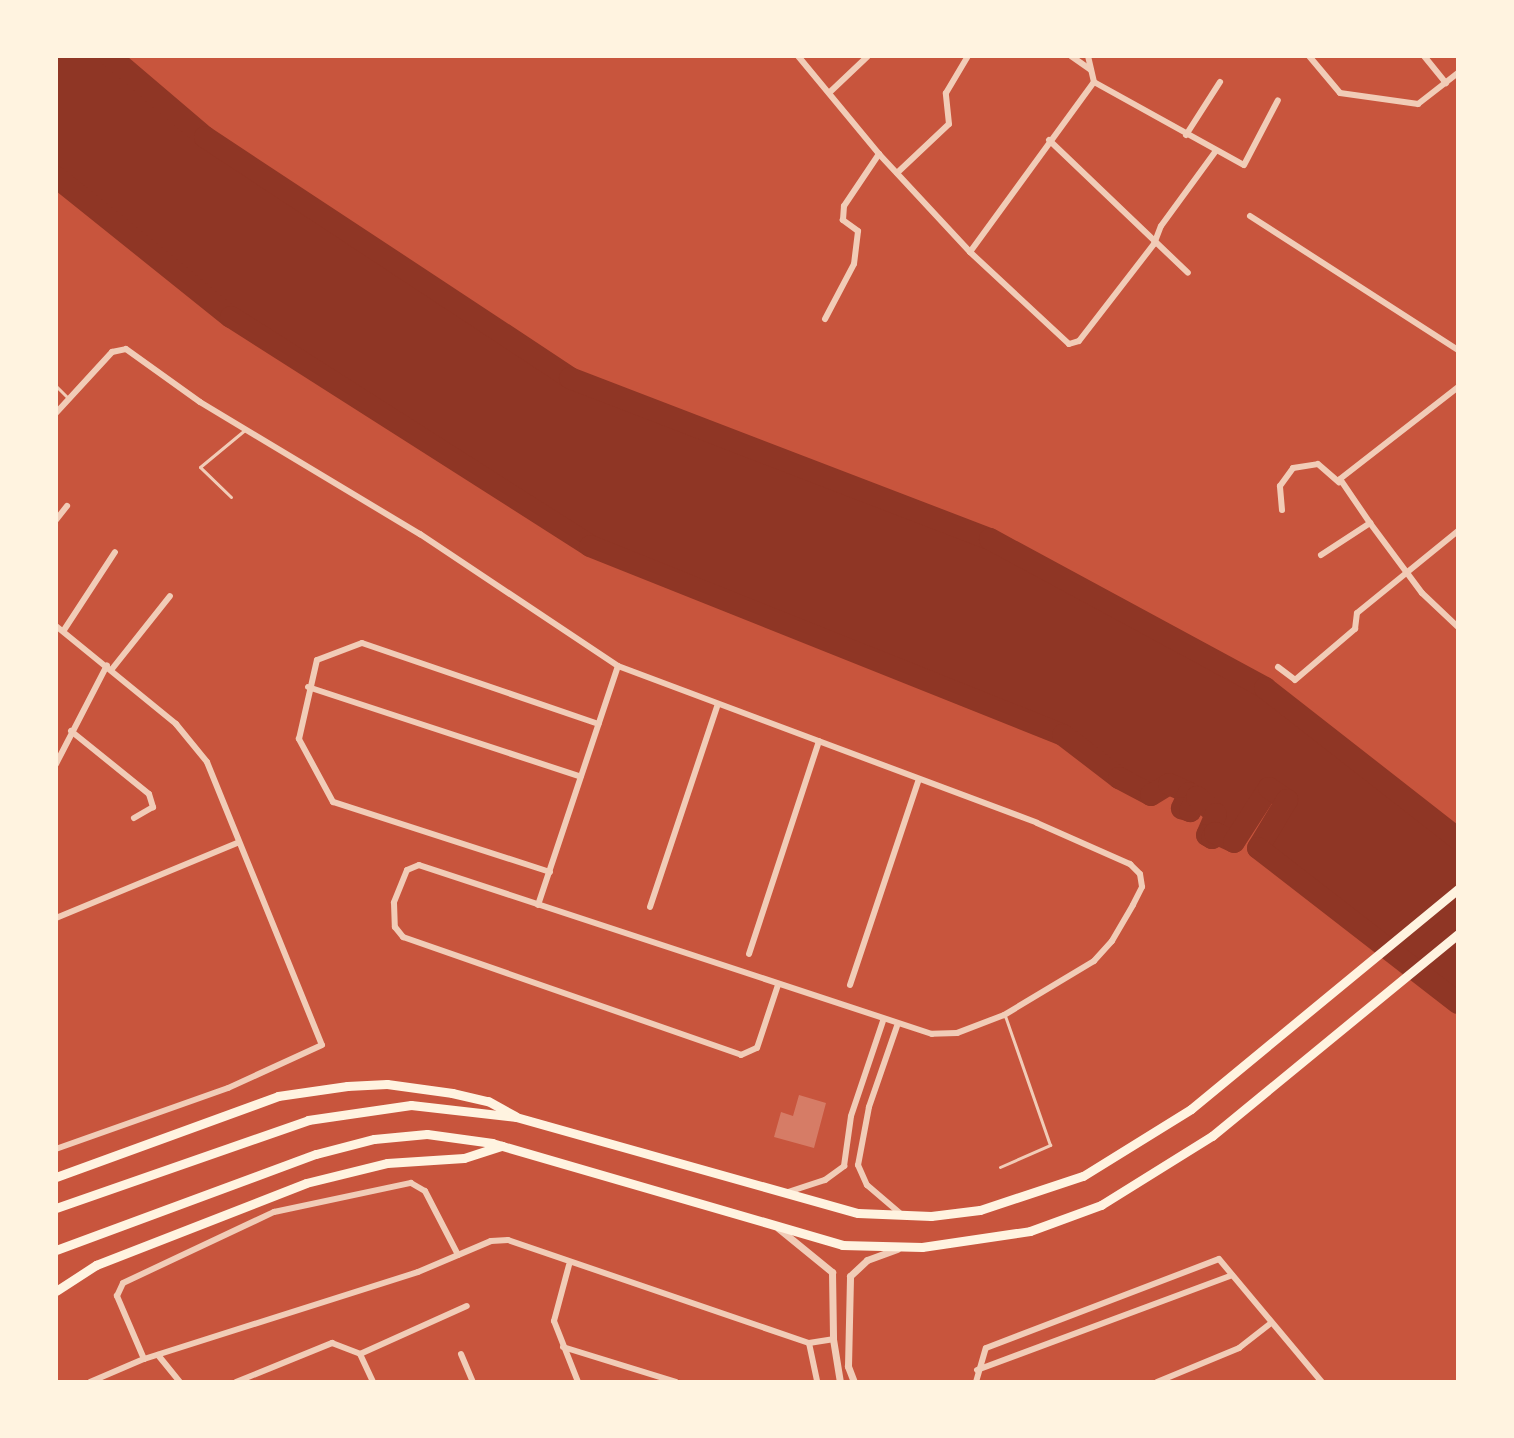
<!DOCTYPE html>
<html>
<head>
<meta charset="utf-8">
<style>
	body { margin:0 }
	#map { position:relative; width:1514px; height:1438px; overflow:hidden; background:#c8553d; font-family:"Archivo Narrow",sans-serif }
	div>[style] { position:absolute }
	[style*='--x'] { left:calc(var(--x)*1px); top:calc(var(--y)*1px); width:calc(var(--w)*1px); rotate:calc(var(--a)*1deg) }
	.water>* { inset:0; background:#8f3625 }
	.river>* { height:22px; margin:-11px; padding:0 11px; transform-origin:11px; border-radius:11px; background:#8f3625 }
	.building>* { inset:0; background:#d67c66 }
	.service>* { height:3px; margin:-1.5px; padding:0 1.5px; transform-origin:1.5px; border-radius:1.5px; background:#f1ccb7 }
	.minor>* { height:6px; margin:-3px; padding:0 3px; transform-origin:3px; border-radius:3px; background:#f1ccb7 }
	.tertiary>* { height:7px; margin:-3.5px; padding:0 3.5px; transform-origin:3.5px; border-radius:3.5px; background:#f1ccb7 }
	.trunk>* { height:9px; margin:-4.5px; padding:0 4.5px; transform-origin:4.5px; border-radius:4.5px; background:#fff3e0 }
	span { translate:-50% -50%; white-space:nowrap; text-align:center; line-height:1.15; -webkit-text-stroke:7px #fff3e0; paint-order:stroke }
	.frame { position:absolute; inset:0; border:58px solid #fff3e0; pointer-events:none }
</style>
</head>
<body>
<div id="map">
	<div class="water">
		<i style="clip-path:polygon(56px 56px,110px 56px,205px 137px,570px 378px,990px 539px,1265px 688px,1458px 839px,1458px 1003px,1258px 848px,1287px 800px,1270px 789px,1234px 842px,1215px 833px,1212px 838px,1207px 835px,1216px 814px,1197px 797px,1190px 811px,1182px 808px,1189px 792px,1169px 784px,1151px 795px,1119px 778px,1063px 735px,590px 546px,231px 317px,56px 177px)"></i>
	</div>
	<div class="river">
		<i style="--x:110;--y:56;--w:125;--a:40.5"></i>
		<i style="--x:205;--y:137;--w:437;--a:33.4"></i>
		<i style="--x:570;--y:378;--w:450;--a:21"></i>
		<i style="--x:990;--y:539;--w:313;--a:28.4"></i>
		<i style="--x:1265;--y:688;--w:245;--a:38"></i>
		<i style="--x:56;--y:177;--w:224;--a:38.7"></i>
		<i style="--x:231;--y:317;--w:426;--a:32.5"></i>
		<i style="--x:590;--y:546;--w:509;--a:21.78"></i>
		<i style="--x:1063;--y:735;--w:71;--a:37.5"></i>
		<i style="--x:1119;--y:778;--w:36;--a:28"></i>
		<i style="--x:1151;--y:795;--w:21;--a:-31"></i>
		<i style="--x:1169;--y:784;--w:22;--a:24"></i>
		<i style="--x:1189;--y:793;--w:17;--a:115"></i>
		<i style="--x:1182;--y:808;--w:9;--a:21"></i>
		<i style="--x:1190;--y:811;--w:16;--a:-63"></i>
		<i style="--x:1197;--y:797;--w:25;--a:42"></i>
		<i style="--x:1216;--y:814;--w:23;--a:113"></i>
		<i style="--x:1207;--y:835;--w:6;--a:31"></i>
		<i style="--x:1212;--y:838;--w:6;--a:-59"></i>
		<i style="--x:1215;--y:833;--w:21;--a:25"></i>
		<i style="--x:1234;--y:842;--w:64;--a:-57.1"></i>
		<i style="--x:1269;--y:788;--w:22;--a:34"></i>
		<i style="--x:1287;--y:800;--w:56;--a:121.1"></i>
		<i style="--x:1258;--y:848;--w:253;--a:37.8"></i>
	</div>
	<div class="building">
		<i style="clip-path:polygon(799px 1095px,826px 1103px,814px 1148px,774px 1137px,781px 1112px,793px 1116px)"></i>
	</div>
	<div class="service">
		<i style="--x:56;--y:386;--w:17;--a:45"></i>
		<i style="--x:231;--y:497;--w:43;--a:-135.9"></i>
		<i style="--x:200;--y:467;--w:60;--a:-39.6"></i>
		<i style="--x:1000;--y:1167;--w:55;--a:-23.7"></i>
		<i style="--x:1050;--y:1145;--w:137;--a:-109.2"></i>
	</div>
	<div class="minor">
		<i style="--x:798;--y:56;--w:127;--a:50.4"></i>
		<i style="--x:879;--y:154;--w:134;--a:47.1"></i>
		<i style="--x:970;--y:252;--w:135;--a:42.9"></i>
		<i style="--x:1069;--y:344;--w:10;--a:-17"></i>
		<i style="--x:1079;--y:341;--w:123;--a:-52.3"></i>
		<i style="--x:1154;--y:244;--w:19;--a:-69"></i>
		<i style="--x:1161;--y:226;--w:92;--a:-53.9"></i>
		<i style="--x:1071;--y:56;--w:24;--a:35"></i>
		<i style="--x:1309;--y:56;--w:48;--a:50"></i>
		<i style="--x:1340;--y:93;--w:79;--a:8"></i>
		<i style="--x:1418;--y:104;--w:51;--a:-37.8"></i>
		<i style="--x:1424;--y:56;--w:35;--a:51"></i>
		<i style="--x:1094;--y:82;--w:171;--a:29"></i>
		<i style="--x:1244;--y:165;--w:73;--a:-62.4"></i>
		<i style="--x:830;--y:92;--w:52;--a:-43.5"></i>
		<i style="--x:1186;--y:135;--w:63;--a:-57.3"></i>
		<i style="--x:1049;--y:140;--w:192;--a:43.7"></i>
		<i style="--x:897;--y:173;--w:71;--a:-43.3"></i>
		<i style="--x:949;--y:124;--w:31;--a:-96"></i>
		<i style="--x:946;--y:93;--w:43;--a:-59.3"></i>
		<i style="--x:1250;--y:216;--w:247;--a:32.8"></i>
		<i style="--x:970;--y:252;--w:210;--a:-53.9"></i>
		<i style="--x:1094;--y:82;--w:27;--a:-103"></i>
		<i style="--x:825;--y:319;--w:62;--a:-62.2"></i>
		<i style="--x:854;--y:264;--w:33;--a:-83"></i>
		<i style="--x:858;--y:231;--w:19;--a:-144"></i>
		<i style="--x:843;--y:220;--w:14;--a:-86"></i>
		<i style="--x:844;--y:206;--w:63;--a:-56.1"></i>
		<i style="--x:56;--y:413;--w:83;--a:-47.4"></i>
		<i style="--x:112;--y:352;--w:14;--a:-12"></i>
		<i style="--x:126;--y:349;--w:91;--a:35.6"></i>
		<i style="--x:200;--y:402;--w:257;--a:31"></i>
		<i style="--x:420;--y:534;--w:238;--a:33.7"></i>
		<i style="--x:618;--y:666;--w:447;--a:20.5"></i>
		<i style="--x:1037;--y:823;--w:102;--a:23.8"></i>
		<i style="--x:1130;--y:864;--w:14;--a:45"></i>
		<i style="--x:1140;--y:874;--w:13;--a:81"></i>
		<i style="--x:1142;--y:887;--w:20;--a:117"></i>
		<i style="--x:1133;--y:905;--w:42;--a:120.3"></i>
		<i style="--x:1112;--y:941;--w:27;--a:132"></i>
		<i style="--x:1094;--y:961;--w:105;--a:149"></i>
		<i style="--x:1004;--y:1015;--w:50;--a:159"></i>
		<i style="--x:957;--y:1033;--w:25;--a:178"></i>
		<i style="--x:932;--y:1034;--w:540;--a:-161.77"></i>
		<i style="--x:419;--y:865;--w:13;--a:157"></i>
		<i style="--x:407;--y:870;--w:35;--a:112"></i>
		<i style="--x:394;--y:903;--w:24;--a:88"></i>
		<i style="--x:395;--y:927;--w:13;--a:51"></i>
		<i style="--x:403;--y:937;--w:358;--a:19.2"></i>
		<i style="--x:741;--y:1055;--w:17;--a:-24"></i>
		<i style="--x:757;--y:1048;--w:66;--a:-71.6"></i>
		<i style="--x:1282;--y:510;--w:24;--a:-95"></i>
		<i style="--x:1280;--y:486;--w:22;--a:-54"></i>
		<i style="--x:1293;--y:468;--w:25;--a:-9"></i>
		<i style="--x:1318;--y:464;--w:28;--a:41"></i>
		<i style="--x:56;--y:520;--w:18;--a:-52"></i>
		<i style="--x:1370;--y:523;--w:53;--a:-124.3"></i>
		<i style="--x:1340;--y:479;--w:150;--a:-37.9"></i>
		<i style="--x:1321;--y:555;--w:59;--a:-33.1"></i>
		<i style="--x:1370;--y:523;--w:87;--a:53.4"></i>
		<i style="--x:1422;--y:593;--w:50;--a:43.4"></i>
		<i style="--x:56;--y:626;--w:155;--a:39.2"></i>
		<i style="--x:176;--y:724;--w:49;--a:50.8"></i>
		<i style="--x:207;--y:762;--w:305;--a:67.9"></i>
		<i style="--x:322;--y:1045;--w:103;--a:155.4"></i>
		<i style="--x:228;--y:1088;--w:182;--a:160.5"></i>
		<i style="--x:64;--y:630;--w:93;--a:-56.8"></i>
		<i style="--x:1278;--y:667;--w:21;--a:37"></i>
		<i style="--x:1295;--y:680;--w:79;--a:-40.4"></i>
		<i style="--x:1355;--y:629;--w:16;--a:-83"></i>
		<i style="--x:1357;--y:613;--w:130;--a:-39.1"></i>
		<i style="--x:112;--y:669;--w:93;--a:-51.5"></i>
		<i style="--x:308;--y:687;--w:287;--a:18.2"></i>
		<i style="--x:71;--y:731;--w:100;--a:38.9"></i>
		<i style="--x:149;--y:794;--w:14;--a:73"></i>
		<i style="--x:153;--y:807;--w:22;--a:150"></i>
		<i style="--x:56;--y:764;--w:111;--a:-62.7"></i>
		<i style="--x:550;--y:872;--w:228;--a:-162.1"></i>
		<i style="--x:333;--y:802;--w:72;--a:-118.4"></i>
		<i style="--x:299;--y:739;--w:81;--a:-77.2"></i>
		<i style="--x:317;--y:660;--w:48;--a:-20.7"></i>
		<i style="--x:362;--y:643;--w:250;--a:18.9"></i>
		<i style="--x:538;--y:905;--w:252;--a:-71.5"></i>
		<i style="--x:650;--y:907;--w:214;--a:-71.5"></i>
		<i style="--x:56;--y:918;--w:196;--a:-22.5"></i>
		<i style="--x:749;--y:954;--w:224;--a:-71.8"></i>
		<i style="--x:850;--y:985;--w:217;--a:-71.5"></i>
		<i style="--x:897;--y:1026;--w:86;--a:109.1"></i>
		<i style="--x:869;--y:1107;--w:59;--a:100.7"></i>
		<i style="--x:858;--y:1165;--w:22;--a:66"></i>
		<i style="--x:867;--y:1185;--w:45;--a:40.5"></i>
		<i style="--x:788;--y:1192;--w:39;--a:-18"></i>
		<i style="--x:825;--y:1180;--w:24;--a:-36"></i>
		<i style="--x:844;--y:1166;--w:50;--a:-82"></i>
		<i style="--x:851;--y:1116;--w:100;--a:-71.4"></i>
		<i style="--x:569;--y:1265;--w:58;--a:105"></i>
		<i style="--x:554;--y:1321;--w:66;--a:68.5"></i>
		<i style="--x:809;--y:1343;--w:40;--a:78"></i>
		<i style="--x:563;--y:1347;--w:118;--a:17.2"></i>
		<i style="--x:360;--y:1354;--w:117;--a:-24.2"></i>
		<i style="--x:461;--y:1354;--w:30;--a:67"></i>
		<i style="--x:158;--y:1355;--w:35;--a:51"></i>
		<i style="--x:144;--y:1359;--w:69;--a:-113.2"></i>
		<i style="--x:117;--y:1296;--w:14;--a:-65"></i>
		<i style="--x:123;--y:1283;--w:167;--a:-25.2"></i>
		<i style="--x:274;--y:1212;--w:140;--a:-12"></i>
		<i style="--x:411;--y:1183;--w:16;--a:30"></i>
		<i style="--x:425;--y:1191;--w:72;--a:62.7"></i>
		<i style="--x:977;--y:1370;--w:272;--a:-20.4"></i>
		<i style="--x:90;--y:1382;--w:59;--a:-23.1"></i>
		<i style="--x:144;--y:1359;--w:287;--a:-17.6"></i>
		<i style="--x:418;--y:1272;--w:79;--a:-23"></i>
		<i style="--x:491;--y:1241;--w:17;--a:-3"></i>
		<i style="--x:508;--y:1240;--w:318;--a:18.9"></i>
		<i style="--x:809;--y:1343;--w:24;--a:-9"></i>
		<i style="--x:236;--y:1382;--w:104;--a:-22.1"></i>
		<i style="--x:332;--y:1343;--w:30;--a:21"></i>
		<i style="--x:360;--y:1354;--w:31;--a:65"></i>
		<i style="--x:976;--y:1382;--w:35;--a:-74"></i>
		<i style="--x:986;--y:1348;--w:249;--a:-20.9"></i>
		<i style="--x:1219;--y:1259;--w:160;--a:50.1"></i>
		<i style="--x:1157;--y:1382;--w:89;--a:-22.5"></i>
		<i style="--x:1239;--y:1348;--w:41;--a:-38"></i>
	</div>
	<div class="tertiary">
		<i style="--x:778;--y:1228;--w:70;--a:39.2"></i>
		<i style="--x:832;--y:1272;--w:67;--a:89.1"></i>
		<i style="--x:833;--y:1339;--w:44;--a:80.8"></i>
		<i style="--x:854;--y:1382;--w:17;--a:-111"></i>
		<i style="--x:848;--y:1366;--w:90;--a:-88.7"></i>
		<i style="--x:850;--y:1276;--w:23;--a:-43"></i>
		<i style="--x:867;--y:1260;--w:32;--a:-20"></i>
	</div>
	<div class="trunk">
		<i style="--x:56;--y:1177;--w:236;--a:-20"></i>
		<i style="--x:278;--y:1096;--w:70;--a:-8.2"></i>
		<i style="--x:347;--y:1086;--w:40;--a:-2.9"></i>
		<i style="--x:387;--y:1084;--w:66;--a:7.9"></i>
		<i style="--x:452;--y:1093;--w:37;--a:13"></i>
		<i style="--x:488;--y:1101;--w:31;--a:29"></i>
		<i style="--x:56;--y:1208;--w:267;--a:-19.2"></i>
		<i style="--x:308;--y:1120;--w:104;--a:-8.3"></i>
		<i style="--x:411;--y:1105;--w:106;--a:6.5"></i>
		<i style="--x:516;--y:1117;--w:355;--a:15.7"></i>
		<i style="--x:858;--y:1213;--w:73;--a:2.4"></i>
		<i style="--x:931;--y:1216;--w:49;--a:-7"></i>
		<i style="--x:980;--y:1210;--w:108;--a:-18.3"></i>
		<i style="--x:1083;--y:1176;--w:127;--a:-31.8"></i>
		<i style="--x:1191;--y:1109;--w:346;--a:-39.5"></i>
		<i style="--x:56;--y:1250;--w:277;--a:-20.3"></i>
		<i style="--x:316;--y:1154;--w:60;--a:-14.5"></i>
		<i style="--x:374;--y:1139;--w:53;--a:-5.4"></i>
		<i style="--x:427;--y:1134;--w:66;--a:7.9"></i>
		<i style="--x:492;--y:1143;--w:365;--a:16.2"></i>
		<i style="--x:842;--y:1245;--w:80;--a:1.4"></i>
		<i style="--x:922;--y:1247;--w:109;--a:-8.4"></i>
		<i style="--x:1030;--y:1231;--w:76;--a:-20.1"></i>
		<i style="--x:1101;--y:1205;--w:131;--a:-31.9"></i>
		<i style="--x:1212;--y:1136;--w:318;--a:-39.4"></i>
		<i style="--x:56;--y:1291;--w:48;--a:-33"></i>
		<i style="--x:96;--y:1265;--w:225;--a:-21.3"></i>
		<i style="--x:306;--y:1183;--w:83;--a:-13.9"></i>
		<i style="--x:387;--y:1163;--w:77;--a:-3.7"></i>
		<i style="--x:464;--y:1158;--w:40;--a:-18"></i>
	</div>
	<div class="frame"></div>
</div>
</body>
</html>
